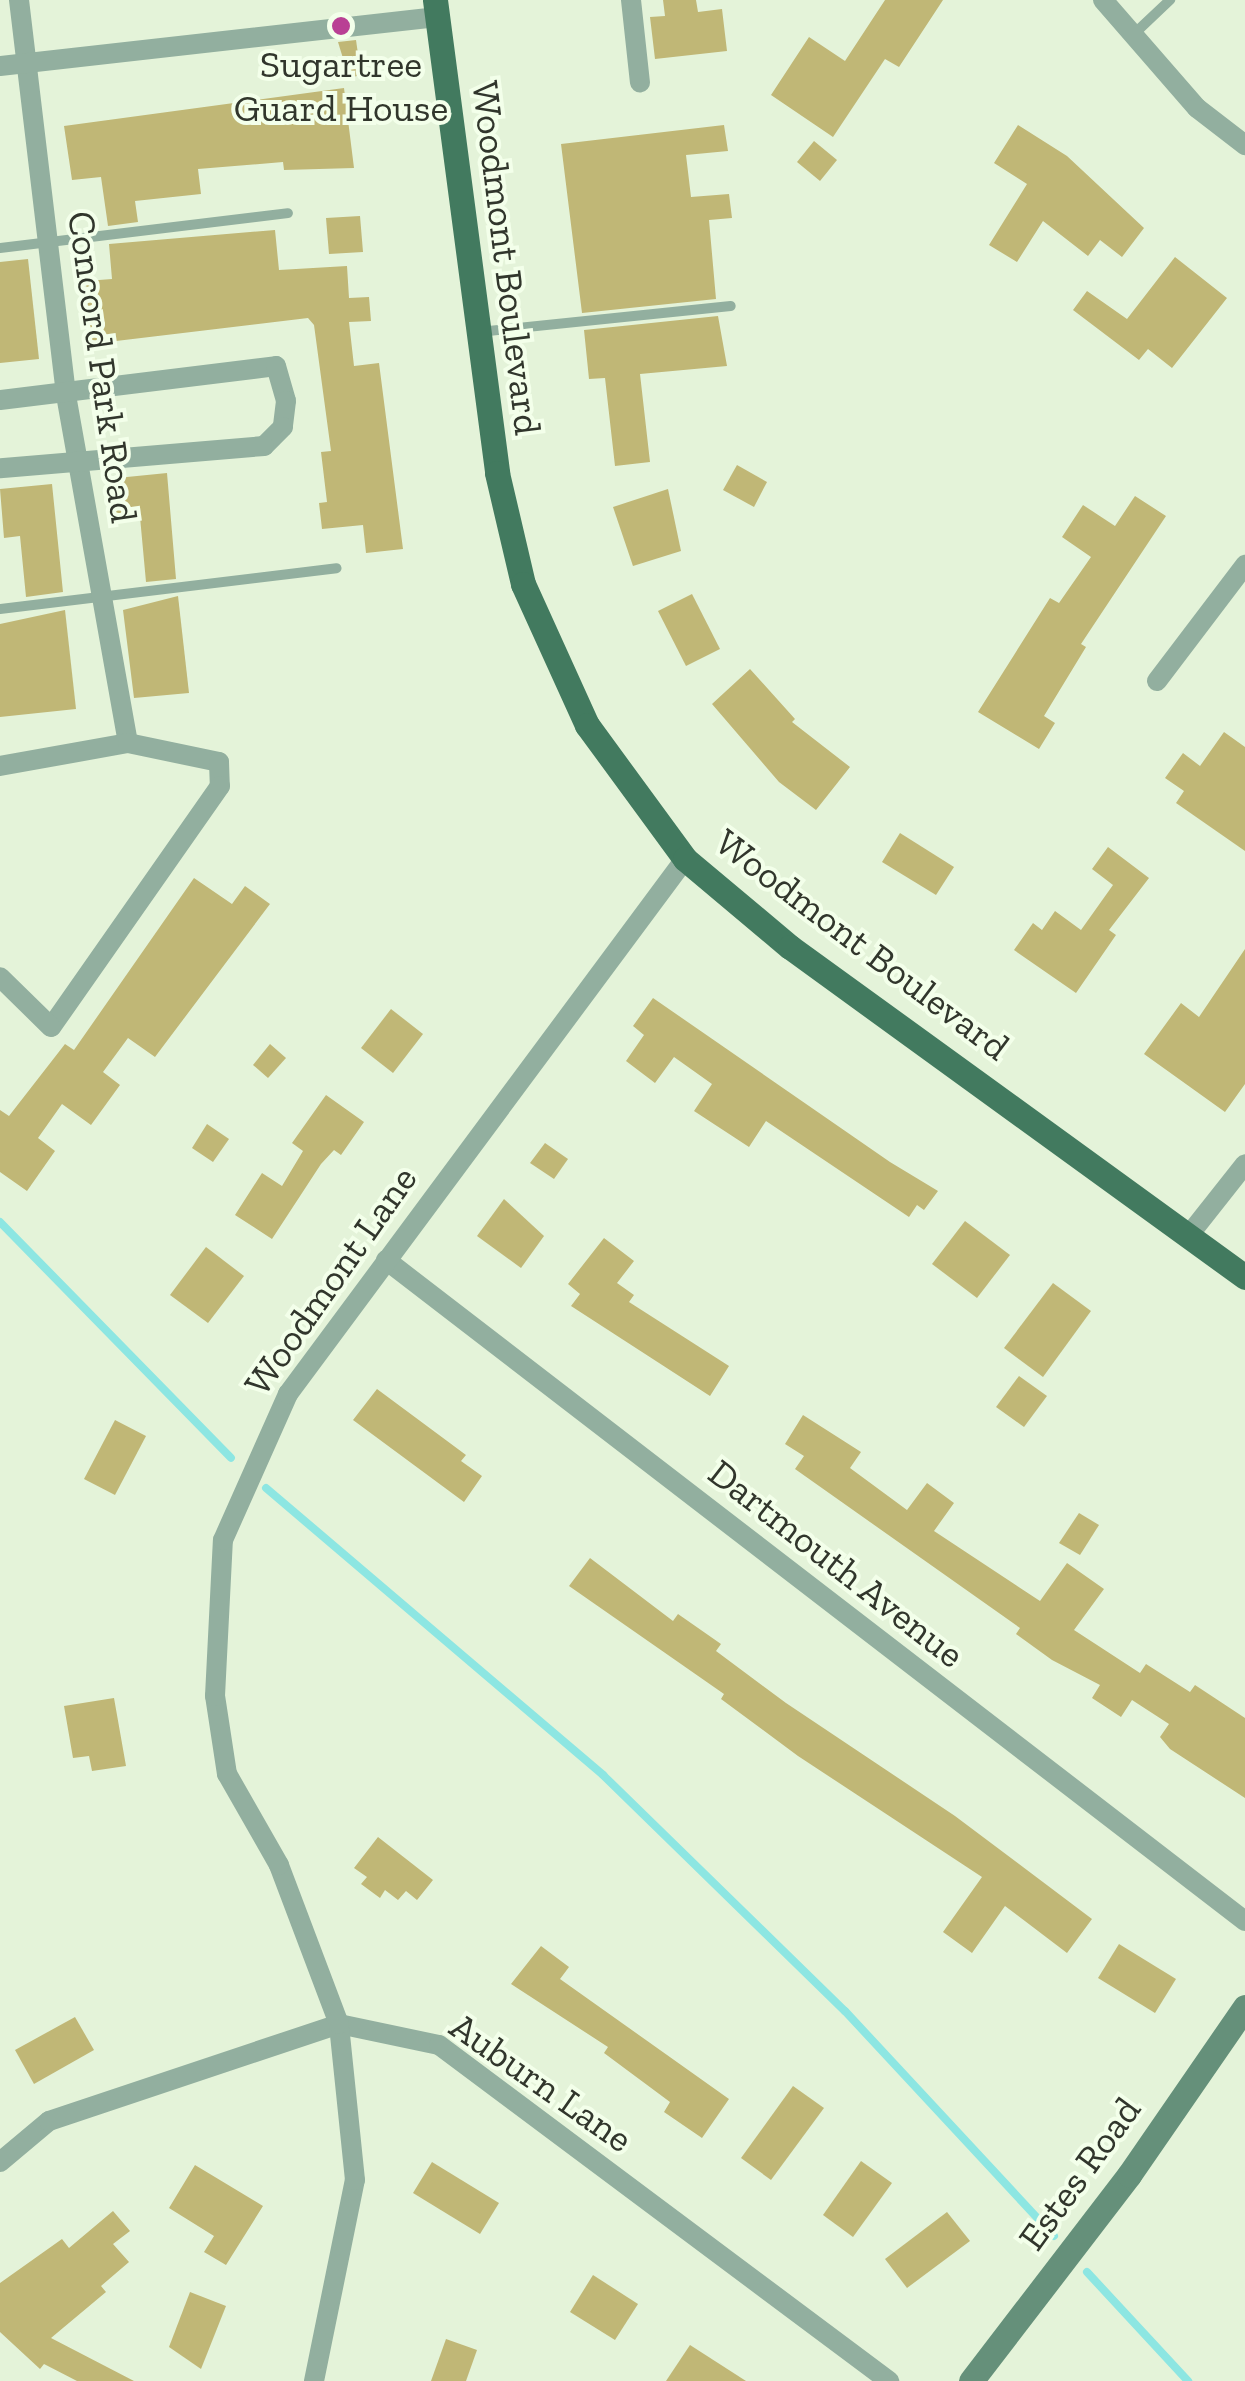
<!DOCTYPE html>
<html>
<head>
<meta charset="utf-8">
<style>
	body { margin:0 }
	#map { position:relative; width:1245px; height:2381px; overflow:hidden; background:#e4f3d9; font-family:"Zilla Slab",serif }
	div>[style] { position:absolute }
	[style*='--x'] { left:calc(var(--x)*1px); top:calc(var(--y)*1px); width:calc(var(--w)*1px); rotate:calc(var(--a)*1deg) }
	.stream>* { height:8px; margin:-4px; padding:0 4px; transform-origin:4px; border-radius:4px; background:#8de6e2 }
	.building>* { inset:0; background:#c0b776 }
	.lane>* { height:10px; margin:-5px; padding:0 5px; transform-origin:5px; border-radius:5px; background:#92af9f }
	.street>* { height:20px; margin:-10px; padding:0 10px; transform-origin:10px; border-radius:10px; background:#92af9f }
	.secondary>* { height:25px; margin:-12.5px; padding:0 12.5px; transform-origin:12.5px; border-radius:12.5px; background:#65907a }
	.primary>* { height:25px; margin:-12.5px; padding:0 12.5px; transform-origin:12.5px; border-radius:12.5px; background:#427a5f }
	.dots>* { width:28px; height:28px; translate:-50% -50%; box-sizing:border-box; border:5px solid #f3ffea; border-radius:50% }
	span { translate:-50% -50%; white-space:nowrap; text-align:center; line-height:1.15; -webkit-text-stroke:8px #f3ffea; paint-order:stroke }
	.poi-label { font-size:38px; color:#31362c }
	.street-label { font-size:38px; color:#31362c }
</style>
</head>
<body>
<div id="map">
	<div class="stream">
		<i style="--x:0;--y:1222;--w:330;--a:45.6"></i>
		<i style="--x:266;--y:1488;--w:443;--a:40.4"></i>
		<i style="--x:603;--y:1775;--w:338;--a:44.3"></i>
		<i style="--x:845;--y:2011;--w:307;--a:47.1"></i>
		<i style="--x:1087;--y:2272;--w:149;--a:47.2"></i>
	</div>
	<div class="building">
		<i style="clip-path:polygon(663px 0,696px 0,698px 12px,722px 9px,727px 51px,655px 59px,650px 17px,665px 16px)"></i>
		<i style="clip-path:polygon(885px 0,943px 0,899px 67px,885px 59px,833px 137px,771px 95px,809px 37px,845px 61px)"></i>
		<i style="clip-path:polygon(356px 40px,361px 75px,349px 78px,338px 42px)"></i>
		<i style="clip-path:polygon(344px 88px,354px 168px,284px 170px,283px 162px,198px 169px,201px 194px,135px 201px,138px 222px,108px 226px,101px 177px,72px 180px,64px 126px)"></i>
		<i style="clip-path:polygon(724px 125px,728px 151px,686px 155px,691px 197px,729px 194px,732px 218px,709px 220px,716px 299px,582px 313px,561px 144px)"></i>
		<i style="clip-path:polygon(1018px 125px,1067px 156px,1144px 228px,1122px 257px,1100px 240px,1088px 256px,1043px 221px,1017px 262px,989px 245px,1027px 184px,994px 163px)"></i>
		<i style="clip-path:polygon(814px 141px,837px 160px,820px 181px,797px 162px)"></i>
		<i style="clip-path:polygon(360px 216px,363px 252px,329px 254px,326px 218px)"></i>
		<i style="clip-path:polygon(275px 230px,279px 270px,347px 266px,349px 298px,369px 297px,371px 321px,349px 322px,354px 366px,379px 363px,403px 549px,366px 553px,363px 525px,322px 529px,319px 503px,327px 502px,321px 452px,331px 451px,314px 325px,308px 318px,91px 344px,86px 281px,112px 279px,109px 244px)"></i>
		<i style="clip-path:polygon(1175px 257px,1227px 298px,1172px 368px,1148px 349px,1139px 360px,1073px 310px,1087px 291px,1127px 319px)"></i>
		<i style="clip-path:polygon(28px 259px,39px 359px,0 363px,0 262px)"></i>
		<i style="clip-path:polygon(718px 316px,727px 366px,640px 374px,650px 462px,615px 466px,605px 378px,589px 379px,584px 330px)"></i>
		<i style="clip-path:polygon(737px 465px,767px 482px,754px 507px,723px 490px)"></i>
		<i style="clip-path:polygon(167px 473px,176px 579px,146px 582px,140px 517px,110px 519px,107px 479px)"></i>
		<i style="clip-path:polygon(52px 484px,63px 592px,26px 597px,20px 536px,4px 538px,0 489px)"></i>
		<i style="clip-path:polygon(668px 489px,681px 551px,633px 566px,613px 507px)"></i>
		<i style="clip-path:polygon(1135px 496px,1166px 516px,1081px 644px,1086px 647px,1044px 716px,1055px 723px,1039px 749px,978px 712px,1050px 598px,1059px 603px,1091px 557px,1062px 537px,1083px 505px,1115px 526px)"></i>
		<i style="clip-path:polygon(692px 594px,720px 649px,686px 666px,658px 611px)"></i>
		<i style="clip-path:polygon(178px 596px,189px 693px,134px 698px,123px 610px)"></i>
		<i style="clip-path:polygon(65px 610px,76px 709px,0 717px,0 624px)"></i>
		<i style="clip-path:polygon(750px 669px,795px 719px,792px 722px,850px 767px,816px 810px,779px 782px,712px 704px)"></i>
		<i style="clip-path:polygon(1224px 732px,1245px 747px,1245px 851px,1176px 803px,1184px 791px,1165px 778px,1183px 753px,1200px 766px)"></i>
		<i style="clip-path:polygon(900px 833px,954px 867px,936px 895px,882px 862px)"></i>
		<i style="clip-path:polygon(1108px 847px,1149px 878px,1109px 930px,1116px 935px,1076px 993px,1014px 950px,1033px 923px,1042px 930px,1055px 911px,1081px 930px,1113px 885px,1092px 869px)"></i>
		<i style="clip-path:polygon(194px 878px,232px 904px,245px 886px,270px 904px,155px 1057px,128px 1038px,103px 1072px,120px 1085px,91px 1125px,62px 1104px,38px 1138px,55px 1151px,27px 1191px,0 1172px,0 1110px,9px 1116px,65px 1044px,74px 1050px)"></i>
		<i style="clip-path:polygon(1245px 949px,1245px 1084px,1225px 1112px,1144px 1054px,1181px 1003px,1199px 1017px)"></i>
		<i style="clip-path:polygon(653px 998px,890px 1162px,938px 1191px,924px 1210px,917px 1205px,909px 1217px,766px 1121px,749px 1147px,694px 1111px,712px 1084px,674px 1057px,655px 1083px,626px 1061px,644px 1035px,633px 1026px)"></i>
		<i style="clip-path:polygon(391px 1009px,423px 1034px,393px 1073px,361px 1048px)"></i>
		<i style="clip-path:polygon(270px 1044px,286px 1058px,268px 1078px,253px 1065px)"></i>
		<i style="clip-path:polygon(326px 1095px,364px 1122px,341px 1155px,334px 1150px,321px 1164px,272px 1239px,235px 1215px,262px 1173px,282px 1186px,303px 1151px,292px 1143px)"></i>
		<i style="clip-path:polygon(207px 1124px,229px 1139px,213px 1162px,192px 1148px)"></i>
		<i style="clip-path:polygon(545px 1143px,568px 1159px,554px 1179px,530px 1163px)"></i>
		<i style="clip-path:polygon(504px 1199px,544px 1236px,521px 1268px,477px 1236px)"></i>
		<i style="clip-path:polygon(965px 1221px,1010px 1255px,977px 1298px,932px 1264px)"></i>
		<i style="clip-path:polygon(604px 1238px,634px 1261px,617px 1283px,634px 1295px,629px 1302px,729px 1366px,710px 1396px,571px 1306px,580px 1294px,568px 1284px)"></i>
		<i style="clip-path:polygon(206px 1247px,244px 1276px,208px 1323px,170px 1295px)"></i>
		<i style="clip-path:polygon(1053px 1283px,1091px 1311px,1043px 1377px,1004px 1348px)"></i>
		<i style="clip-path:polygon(1019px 1376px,1047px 1396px,1024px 1427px,996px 1407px)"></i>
		<i style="clip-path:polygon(377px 1389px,466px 1455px,461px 1461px,482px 1476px,464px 1502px,353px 1420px)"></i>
		<i style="clip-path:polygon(803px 1415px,861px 1452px,850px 1468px,907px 1510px,927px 1483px,954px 1503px,934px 1531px,1040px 1601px,1067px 1563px,1104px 1589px,1074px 1630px,1140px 1673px,1146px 1664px,1190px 1692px,1195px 1685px,1245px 1718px,1245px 1798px,1170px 1749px,1160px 1737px,1169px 1724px,1132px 1700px,1121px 1717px,1092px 1698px,1100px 1685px,1052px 1660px,1016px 1634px,1020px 1628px,795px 1469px,804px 1456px,785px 1444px)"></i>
		<i style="clip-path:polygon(115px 1420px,146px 1436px,115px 1495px,84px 1479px)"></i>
		<i style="clip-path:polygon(1079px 1513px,1099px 1525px,1080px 1555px,1059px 1543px)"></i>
		<i style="clip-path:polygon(590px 1558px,673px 1621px,678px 1614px,721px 1644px,716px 1651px,786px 1703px,955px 1816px,1092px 1919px,1067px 1953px,1005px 1906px,972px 1953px,943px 1932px,982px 1877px,798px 1756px,721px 1699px,724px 1694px,569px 1586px)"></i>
		<i style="clip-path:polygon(114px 1698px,126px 1766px,92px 1771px,89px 1756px,73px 1758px,64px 1706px)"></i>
		<i style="clip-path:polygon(378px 1837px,433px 1880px,417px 1900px,406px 1891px,398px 1900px,385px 1890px,380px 1898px,361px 1884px,367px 1877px,354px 1868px)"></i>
		<i style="clip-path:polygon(1119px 1944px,1176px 1979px,1155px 2013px,1098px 1978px)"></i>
		<i style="clip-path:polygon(541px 1946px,569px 1967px,560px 1979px,729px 2099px,702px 2138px,664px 2112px,670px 2102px,604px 2053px,608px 2047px,511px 1984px)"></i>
		<i style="clip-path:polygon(75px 2017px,94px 2050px,34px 2084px,15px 2050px)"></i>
		<i style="clip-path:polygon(793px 2086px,824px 2108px,771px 2180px,741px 2158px)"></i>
		<i style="clip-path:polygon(861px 2161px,892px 2183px,853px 2237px,823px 2215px)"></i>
		<i style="clip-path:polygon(432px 2162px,499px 2203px,480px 2234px,413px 2193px)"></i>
		<i style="clip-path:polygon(195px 2165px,263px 2206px,226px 2265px,204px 2252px,214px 2236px,169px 2208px)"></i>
		<i style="clip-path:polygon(113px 2211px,130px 2231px,113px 2244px,129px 2262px,101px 2286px,106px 2292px,51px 2338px,134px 2381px,77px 2381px,44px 2364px,40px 2369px,0 2332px,0 2283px,62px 2239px,69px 2248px)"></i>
		<i style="clip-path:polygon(947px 2212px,970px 2241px,907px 2288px,885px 2259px)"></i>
		<i style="clip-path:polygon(593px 2275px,638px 2304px,615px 2340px,570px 2312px)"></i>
		<i style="clip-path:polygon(190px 2292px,226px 2306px,201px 2369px,169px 2347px)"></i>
		<i style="clip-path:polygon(446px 2339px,477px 2350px,466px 2381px,431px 2381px)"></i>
		<i style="clip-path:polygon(690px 2345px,746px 2381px,666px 2381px)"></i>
	</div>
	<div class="lane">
		<i style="--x:1134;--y:34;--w:50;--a:-43.4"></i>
		<i style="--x:0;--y:248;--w:290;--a:-6.9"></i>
		<i style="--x:479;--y:332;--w:253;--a:-5.9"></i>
		<i style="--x:0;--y:609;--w:339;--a:-6.9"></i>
	</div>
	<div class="street">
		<i style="--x:19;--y:0;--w:398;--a:83.2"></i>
		<i style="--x:66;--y:395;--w:353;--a:79.9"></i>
		<i style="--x:631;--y:0;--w:83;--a:83.8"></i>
		<i style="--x:1103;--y:0;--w:143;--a:49"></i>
		<i style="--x:1197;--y:108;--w:61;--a:37.6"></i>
		<i style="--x:0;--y:66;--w:440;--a:-6.4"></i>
		<i style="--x:0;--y:400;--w:278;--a:-7"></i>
		<i style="--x:276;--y:366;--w:36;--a:74"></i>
		<i style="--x:286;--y:401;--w:26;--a:97"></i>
		<i style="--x:283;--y:427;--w:27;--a:135"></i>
		<i style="--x:264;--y:446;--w:265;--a:175.2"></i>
		<i style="--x:1157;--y:681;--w:146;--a:-52.8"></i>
		<i style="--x:0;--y:766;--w:130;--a:-10.2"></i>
		<i style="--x:128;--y:743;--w:93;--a:11.8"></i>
		<i style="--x:219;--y:762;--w:24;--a:88"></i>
		<i style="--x:220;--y:786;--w:294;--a:125"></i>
		<i style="--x:51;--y:1027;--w:71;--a:-135.6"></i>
		<i style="--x:1189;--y:1235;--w:90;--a:-51.7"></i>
		<i style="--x:386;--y:1260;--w:1084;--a:37.58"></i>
		<i style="--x:0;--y:2162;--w:64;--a:-39.9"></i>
		<i style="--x:49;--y:2121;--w:306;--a:-18.5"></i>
		<i style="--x:339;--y:2024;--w:102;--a:11.9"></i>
		<i style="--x:439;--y:2045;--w:562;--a:36.75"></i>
		<i style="--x:314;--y:2381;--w:205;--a:-78.5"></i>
		<i style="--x:355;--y:2180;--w:157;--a:-95.9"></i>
		<i style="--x:339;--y:2024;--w:170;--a:-110.7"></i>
		<i style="--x:279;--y:1865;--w:105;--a:-119.7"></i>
		<i style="--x:227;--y:1774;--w:79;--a:-98.7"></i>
		<i style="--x:215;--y:1696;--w:156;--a:-87.1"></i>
		<i style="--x:223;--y:1540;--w:160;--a:-66"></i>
		<i style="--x:288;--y:1394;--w:666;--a:-53.42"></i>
	</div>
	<div class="secondary">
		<i style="--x:971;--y:2381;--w:260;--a:-52.5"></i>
		<i style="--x:1129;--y:2175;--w:204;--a:-55.4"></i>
	</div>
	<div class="primary">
		<i style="--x:435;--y:0;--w:477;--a:82.5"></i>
		<i style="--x:497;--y:473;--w:114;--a:76.8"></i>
		<i style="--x:523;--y:584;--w:155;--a:65.6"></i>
		<i style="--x:587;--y:725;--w:166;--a:53.8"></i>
		<i style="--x:685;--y:859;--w:137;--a:40"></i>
		<i style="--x:790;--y:947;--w:562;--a:35.95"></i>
	</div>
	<div class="dots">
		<i style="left:341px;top:26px;background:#b94094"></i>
	</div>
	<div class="poi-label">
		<span style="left:341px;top:87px">Sugartree<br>Guard House</span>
	</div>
	<div class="street-label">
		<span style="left:506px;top:258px;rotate:83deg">Woodmont Boulevard</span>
		<span style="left:102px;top:367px;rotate:82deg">Concord Park Road</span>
		<span style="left:862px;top:945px;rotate:37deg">Woodmont Boulevard</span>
		<span style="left:331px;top:1281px;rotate:-55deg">Woodmont Lane</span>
		<span style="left:836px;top:1564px;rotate:38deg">Dartmouth Avenue</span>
		<span style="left:541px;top:2083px;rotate:35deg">Auburn Lane</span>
		<span style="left:1080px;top:2174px;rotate:-54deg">Estes Road</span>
	</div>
</div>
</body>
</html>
